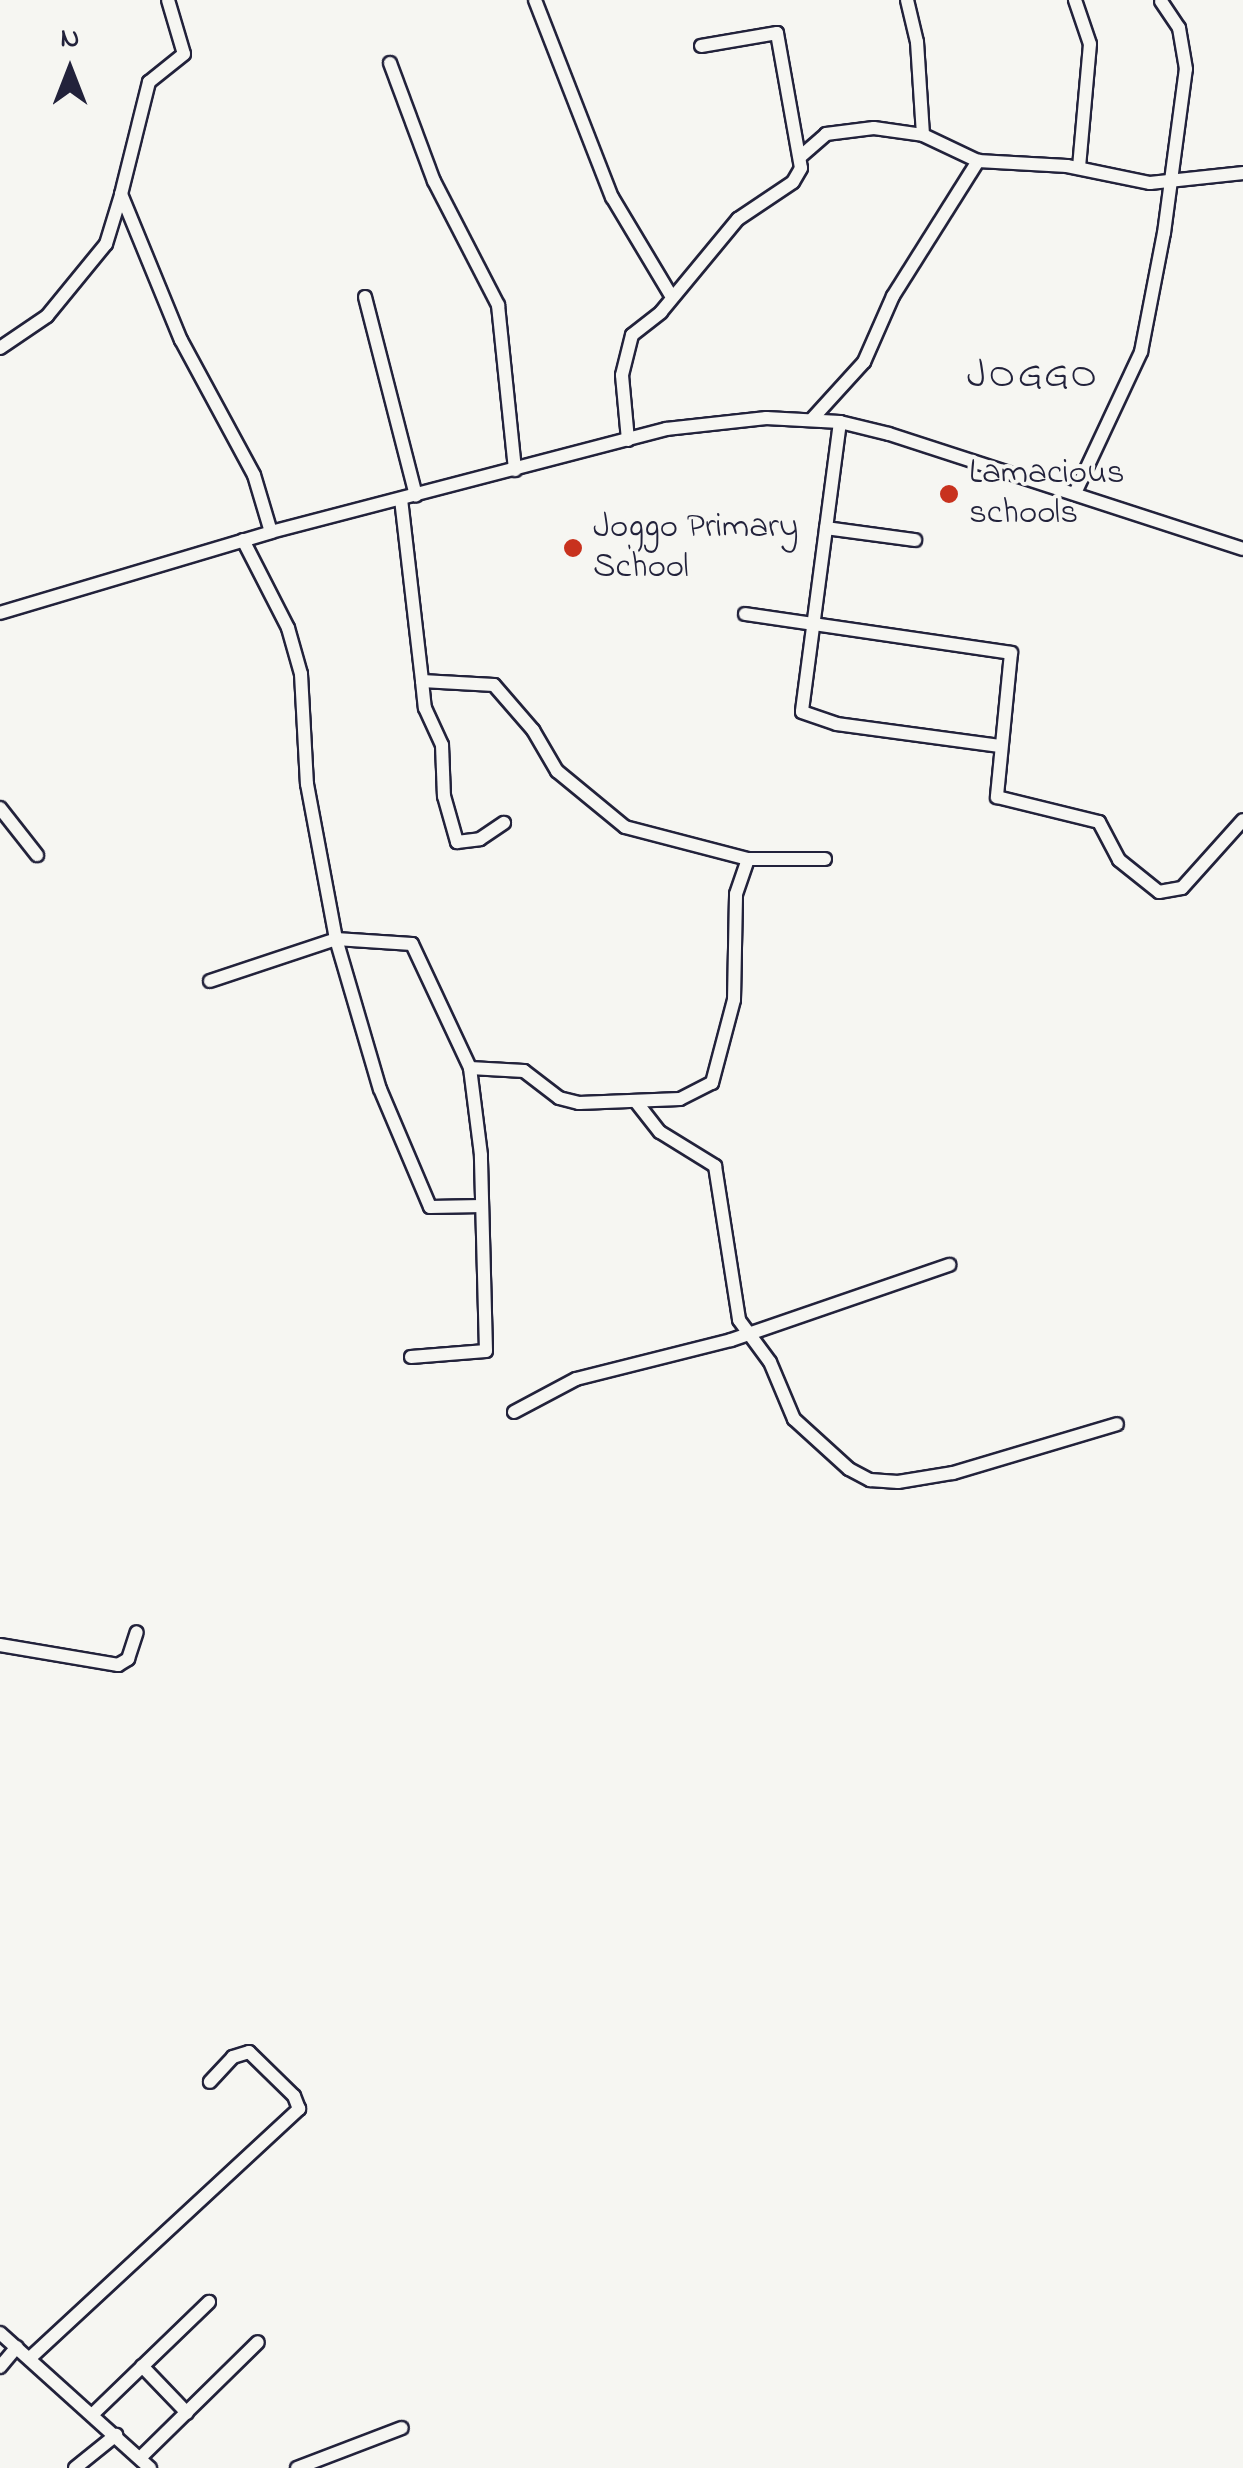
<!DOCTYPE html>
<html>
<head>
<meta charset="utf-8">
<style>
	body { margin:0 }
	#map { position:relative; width:1243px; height:2468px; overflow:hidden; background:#f6f6f2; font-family:"Indie Flower",sans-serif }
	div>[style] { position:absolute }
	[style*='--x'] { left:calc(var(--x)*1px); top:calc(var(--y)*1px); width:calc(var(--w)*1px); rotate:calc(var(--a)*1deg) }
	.roads { filter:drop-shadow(2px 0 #22223b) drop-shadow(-2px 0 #22223b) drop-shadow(0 2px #22223b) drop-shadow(0 -2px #22223b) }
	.minor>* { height:12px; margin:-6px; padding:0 6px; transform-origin:6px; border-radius:6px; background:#f6f6f2 }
	.dots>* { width:28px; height:28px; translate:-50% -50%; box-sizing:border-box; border:5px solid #f6f6f2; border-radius:50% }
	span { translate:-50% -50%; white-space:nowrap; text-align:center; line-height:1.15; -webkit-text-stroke:8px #f6f6f2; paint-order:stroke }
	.poi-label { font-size:35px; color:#22223b }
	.left { translate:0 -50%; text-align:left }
	.quarter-label { font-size:40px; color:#22223b; letter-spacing:2.5px }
	.north { position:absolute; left:20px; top:20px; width:100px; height:100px; -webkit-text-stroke:8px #f6f6f2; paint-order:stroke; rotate:0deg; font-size:28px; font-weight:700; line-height:40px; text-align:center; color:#22223b }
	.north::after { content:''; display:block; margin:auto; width:35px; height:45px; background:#22223b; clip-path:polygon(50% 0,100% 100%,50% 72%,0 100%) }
</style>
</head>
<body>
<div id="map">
	<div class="roads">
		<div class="minor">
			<i style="--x:168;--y:0;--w:56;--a:73.5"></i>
			<i style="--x:184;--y:54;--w:45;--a:141.3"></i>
			<i style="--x:149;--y:82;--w:115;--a:104"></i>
			<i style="--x:121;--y:194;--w:158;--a:67.7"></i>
			<i style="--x:181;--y:340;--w:153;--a:61.6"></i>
			<i style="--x:254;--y:475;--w:59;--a:73.4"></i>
			<i style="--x:535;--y:0;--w:212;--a:68.7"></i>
			<i style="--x:612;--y:197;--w:113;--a:59.1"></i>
			<i style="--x:907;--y:0;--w:43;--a:76.6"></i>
			<i style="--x:917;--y:42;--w:93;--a:86.3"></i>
			<i style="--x:1075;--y:0;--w:46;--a:71.2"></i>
			<i style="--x:1090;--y:44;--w:124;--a:95.1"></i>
			<i style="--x:390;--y:63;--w:126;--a:69.6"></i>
			<i style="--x:434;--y:181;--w:140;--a:62.7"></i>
			<i style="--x:498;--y:305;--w:166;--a:84.1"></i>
			<i style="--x:800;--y:157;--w:35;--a:-41"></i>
			<i style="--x:826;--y:134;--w:48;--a:-7.1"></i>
			<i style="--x:874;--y:128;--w:49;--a:8.1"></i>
			<i style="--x:923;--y:135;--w:61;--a:25.3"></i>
			<i style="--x:978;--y:161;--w:89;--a:3.2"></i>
			<i style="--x:1067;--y:166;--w:85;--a:11.6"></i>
			<i style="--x:1150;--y:183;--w:94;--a:-6.1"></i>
			<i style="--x:365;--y:297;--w:205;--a:75.6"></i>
			<i style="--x:0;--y:348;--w:57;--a:-34.2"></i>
			<i style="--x:47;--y:316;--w:93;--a:-50.7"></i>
			<i style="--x:106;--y:244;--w:51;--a:-73"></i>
			<i style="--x:813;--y:418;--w:76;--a:-47.7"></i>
			<i style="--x:864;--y:362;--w:72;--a:-66.3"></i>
			<i style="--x:893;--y:296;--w:160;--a:-57.8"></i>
			<i style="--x:840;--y:422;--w:292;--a:97.5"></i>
			<i style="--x:802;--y:712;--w:37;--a:19"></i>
			<i style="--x:837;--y:724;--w:164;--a:7.7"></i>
			<i style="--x:628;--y:440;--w:65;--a:-95.3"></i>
			<i style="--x:622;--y:375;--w:41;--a:-76"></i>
			<i style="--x:632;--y:335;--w:37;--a:-38"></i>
			<i style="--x:661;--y:312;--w:121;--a:-50.4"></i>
			<i style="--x:738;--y:219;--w:66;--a:-33.9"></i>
			<i style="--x:793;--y:182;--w:16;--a:-60"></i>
			<i style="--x:801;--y:168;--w:137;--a:-100.1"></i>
			<i style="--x:777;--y:33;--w:77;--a:170.3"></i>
			<i style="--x:1075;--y:493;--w:156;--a:-64.9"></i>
			<i style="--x:1141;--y:352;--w:121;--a:-79.1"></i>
			<i style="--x:1164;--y:233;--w:165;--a:-82.4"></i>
			<i style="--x:1186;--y:69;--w:42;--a:-99.7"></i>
			<i style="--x:1179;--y:28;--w:32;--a:-124"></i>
			<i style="--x:401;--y:499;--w:183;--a:83.4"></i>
			<i style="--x:422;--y:681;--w:72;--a:3.2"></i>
			<i style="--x:494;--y:685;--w:60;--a:49.1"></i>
			<i style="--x:533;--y:730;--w:48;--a:59.7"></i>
			<i style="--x:557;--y:771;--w:88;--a:39.5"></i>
			<i style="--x:625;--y:827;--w:127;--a:14.6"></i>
			<i style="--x:748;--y:859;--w:77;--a:0"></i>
			<i style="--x:826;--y:528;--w:90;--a:7.7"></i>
			<i style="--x:243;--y:540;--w:99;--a:62.9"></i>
			<i style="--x:288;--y:628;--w:48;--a:74.2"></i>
			<i style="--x:301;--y:674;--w:110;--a:86.9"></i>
			<i style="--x:307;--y:784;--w:158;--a:79.4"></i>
			<i style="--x:336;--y:939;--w:76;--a:3.8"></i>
			<i style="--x:412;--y:944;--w:137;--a:64.9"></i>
			<i style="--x:470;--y:1068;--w:54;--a:3.2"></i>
			<i style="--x:524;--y:1071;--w:44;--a:37.6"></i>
			<i style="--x:559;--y:1098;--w:21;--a:14"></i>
			<i style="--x:579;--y:1103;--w:101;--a:-2.3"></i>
			<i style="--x:680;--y:1099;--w:36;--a:-27"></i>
			<i style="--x:712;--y:1083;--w:86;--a:-75.2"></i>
			<i style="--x:734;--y:1000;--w:106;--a:-88.9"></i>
			<i style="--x:736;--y:894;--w:37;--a:-71"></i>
			<i style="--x:0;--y:613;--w:283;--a:-16.6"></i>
			<i style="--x:271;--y:532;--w:408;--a:-14.6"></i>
			<i style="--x:666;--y:429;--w:101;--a:-6.3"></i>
			<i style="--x:766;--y:418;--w:74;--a:3.1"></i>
			<i style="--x:840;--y:422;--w:50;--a:13.8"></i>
			<i style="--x:889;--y:434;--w:372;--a:18"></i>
			<i style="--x:745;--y:614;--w:269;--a:8.3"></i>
			<i style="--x:1011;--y:653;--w:145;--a:95.6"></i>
			<i style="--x:997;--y:797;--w:105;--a:13.8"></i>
			<i style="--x:1099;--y:822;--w:43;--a:62.2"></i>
			<i style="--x:1119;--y:860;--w:51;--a:38.7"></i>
			<i style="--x:1159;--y:892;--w:23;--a:-10"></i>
			<i style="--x:1182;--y:888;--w:91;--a:-48.1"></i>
			<i style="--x:422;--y:681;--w:27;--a:84"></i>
			<i style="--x:425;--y:708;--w:41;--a:65.3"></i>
			<i style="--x:442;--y:745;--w:51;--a:87.8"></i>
			<i style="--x:444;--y:796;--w:48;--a:74.2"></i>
			<i style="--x:457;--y:842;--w:23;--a:-7"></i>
			<i style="--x:480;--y:839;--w:29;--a:-34"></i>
			<i style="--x:0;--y:808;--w:60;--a:51.8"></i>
			<i style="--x:210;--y:981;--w:133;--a:-18.4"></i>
			<i style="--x:336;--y:939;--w:156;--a:73.7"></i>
			<i style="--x:380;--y:1089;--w:128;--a:67"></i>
			<i style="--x:430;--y:1207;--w:52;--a:-1.1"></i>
			<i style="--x:637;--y:1103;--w:37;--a:52"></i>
			<i style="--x:660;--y:1132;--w:65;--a:31.7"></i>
			<i style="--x:715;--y:1166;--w:156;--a:81.1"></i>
			<i style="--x:739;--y:1320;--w:52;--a:53.6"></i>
			<i style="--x:770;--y:1362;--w:62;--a:67.2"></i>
			<i style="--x:794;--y:1419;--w:74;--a:42.3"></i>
			<i style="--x:849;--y:1469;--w:24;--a:28"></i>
			<i style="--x:870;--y:1480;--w:28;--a:4"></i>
			<i style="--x:898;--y:1482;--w:56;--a:-9.3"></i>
			<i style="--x:953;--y:1473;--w:171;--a:-16.6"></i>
			<i style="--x:411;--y:1357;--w:75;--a:-4.6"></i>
			<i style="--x:486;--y:1351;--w:196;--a:-91.5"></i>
			<i style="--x:481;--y:1155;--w:88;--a:-97.2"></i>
			<i style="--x:514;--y:1412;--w:70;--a:-28"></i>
			<i style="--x:576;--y:1379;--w:160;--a:-14.1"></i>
			<i style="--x:731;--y:1340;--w:231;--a:-19"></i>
			<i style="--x:0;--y:1645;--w:120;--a:9.6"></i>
			<i style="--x:118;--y:1665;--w:12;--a:-31"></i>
			<i style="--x:128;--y:1659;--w:28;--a:-72"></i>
			<i style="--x:0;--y:2333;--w:202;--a:42"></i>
			<i style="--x:30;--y:2358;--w:367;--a:-42.8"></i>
			<i style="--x:299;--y:2109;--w:14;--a:-111"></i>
			<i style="--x:294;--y:2096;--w:63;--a:-135.6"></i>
			<i style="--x:249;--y:2052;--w:17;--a:163"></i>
			<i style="--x:233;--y:2057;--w:34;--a:133"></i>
			<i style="--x:142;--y:2366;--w:65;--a:46.2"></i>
			<i style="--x:0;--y:2367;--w:26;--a:-50"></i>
			<i style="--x:94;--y:2413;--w:160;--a:-44"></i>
			<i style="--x:140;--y:2458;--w:165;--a:-44.5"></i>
			<i style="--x:75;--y:2468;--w:53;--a:-38.8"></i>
			<i style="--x:297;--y:2468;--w:112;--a:-20.9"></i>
		</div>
	</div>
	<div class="dots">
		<i style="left:949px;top:494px;background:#c8321e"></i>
		<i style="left:573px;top:548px;background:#c8321e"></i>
	</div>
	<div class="poi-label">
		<span class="left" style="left:969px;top:494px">Lamacious<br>schools</span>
		<span class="left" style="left:593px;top:548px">Joggo Primary<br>School</span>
	</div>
	<div class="quarter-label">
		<span style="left:1033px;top:377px">JOGGO</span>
	</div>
	<div class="north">N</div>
</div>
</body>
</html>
